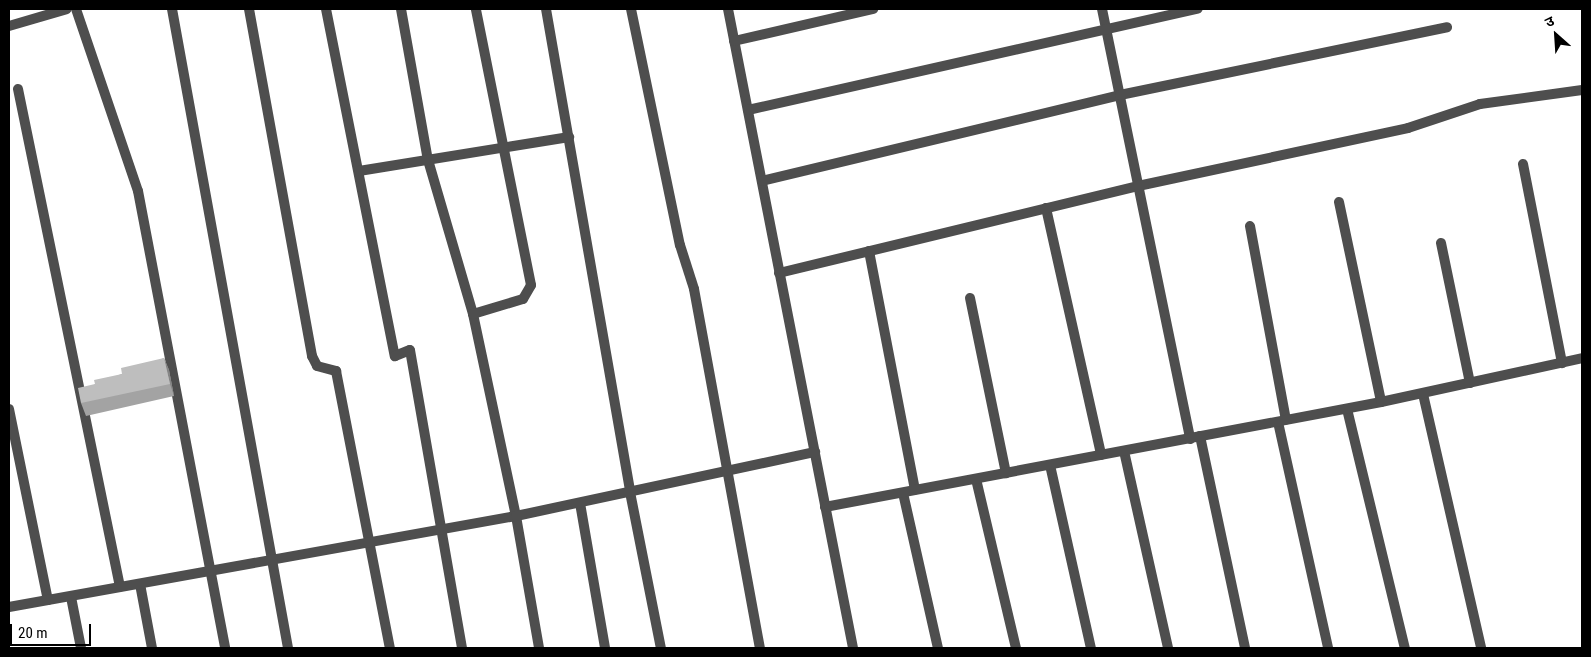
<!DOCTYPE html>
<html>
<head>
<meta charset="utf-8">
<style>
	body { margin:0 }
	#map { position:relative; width:1591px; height:657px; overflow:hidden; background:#fff; font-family:"Roboto Condensed","Noto Sans Devanagari",sans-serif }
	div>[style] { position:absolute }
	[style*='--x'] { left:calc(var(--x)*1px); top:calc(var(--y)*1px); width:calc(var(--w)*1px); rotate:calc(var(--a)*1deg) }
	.lane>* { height:10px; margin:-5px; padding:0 5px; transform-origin:5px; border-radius:5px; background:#4e4e4e }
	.street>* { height:10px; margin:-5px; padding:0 5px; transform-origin:5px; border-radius:5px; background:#4e4e4e }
	.wall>* { inset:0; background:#a3a3a3 }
	.shaded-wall>* { inset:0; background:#858585 }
	.building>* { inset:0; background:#bebebe }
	span { translate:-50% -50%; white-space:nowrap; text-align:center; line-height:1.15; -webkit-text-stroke:4px #fff; paint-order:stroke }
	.frame { position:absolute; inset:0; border:10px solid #000; pointer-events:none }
	.north { position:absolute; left:1531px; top:10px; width:50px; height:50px; -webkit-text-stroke:4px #fff; paint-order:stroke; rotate:334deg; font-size:14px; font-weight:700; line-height:20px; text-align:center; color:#000 }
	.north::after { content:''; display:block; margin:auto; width:18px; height:22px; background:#000; clip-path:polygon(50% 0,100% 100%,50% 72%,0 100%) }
	.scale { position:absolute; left:10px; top:624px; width:81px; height:22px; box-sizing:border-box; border:2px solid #000; border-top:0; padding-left:6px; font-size:15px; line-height:18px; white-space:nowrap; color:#000; -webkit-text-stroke:4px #fff; paint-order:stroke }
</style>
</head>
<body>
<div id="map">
	<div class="lane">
		<i style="--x:1423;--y:394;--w:261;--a:77.1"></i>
		<i style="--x:1347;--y:409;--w:246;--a:76.4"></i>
		<i style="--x:1278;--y:422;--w:231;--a:77.5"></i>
	</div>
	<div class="street">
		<i style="--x:76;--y:9;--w:192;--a:71.2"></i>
		<i style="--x:138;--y:191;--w:465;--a:79.2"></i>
		<i style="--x:172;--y:9;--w:649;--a:79.71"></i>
		<i style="--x:249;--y:9;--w:353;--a:79.7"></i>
		<i style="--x:312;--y:356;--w:11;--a:63"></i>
		<i style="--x:317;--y:366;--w:20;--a:15"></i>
		<i style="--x:336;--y:371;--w:282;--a:79"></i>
		<i style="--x:326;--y:9;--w:354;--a:78.8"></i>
		<i style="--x:395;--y:356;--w:16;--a:-22"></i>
		<i style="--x:410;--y:350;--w:303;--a:80.1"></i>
		<i style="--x:401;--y:9;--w:153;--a:79.9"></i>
		<i style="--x:428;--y:160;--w:160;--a:73.7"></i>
		<i style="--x:473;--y:314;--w:207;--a:78"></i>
		<i style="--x:516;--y:516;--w:134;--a:80.1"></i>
		<i style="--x:546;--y:9;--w:490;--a:80.1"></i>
		<i style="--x:630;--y:492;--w:159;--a:78.8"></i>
		<i style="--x:631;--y:9;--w:241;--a:78.3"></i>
		<i style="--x:680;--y:245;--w:46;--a:72.3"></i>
		<i style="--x:694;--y:289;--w:365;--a:79.6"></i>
		<i style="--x:728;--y:9;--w:651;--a:78.93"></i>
		<i style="--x:1102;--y:9;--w:439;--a:78.4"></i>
		<i style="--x:9;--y:26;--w:60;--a:-16.3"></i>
		<i style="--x:734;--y:41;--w:143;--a:-13"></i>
		<i style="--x:18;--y:89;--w:508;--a:78.42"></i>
		<i style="--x:748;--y:110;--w:461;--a:-12.7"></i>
		<i style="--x:1523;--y:164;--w:203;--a:78.9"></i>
		<i style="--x:359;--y:171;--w:213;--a:-9.2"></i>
		<i style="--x:762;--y:181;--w:368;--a:-13.5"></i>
		<i style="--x:1120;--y:95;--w:334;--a:-11.7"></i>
		<i style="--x:1339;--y:202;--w:204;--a:78.1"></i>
		<i style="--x:1046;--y:208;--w:253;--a:77.4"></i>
		<i style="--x:1250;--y:226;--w:197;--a:79.5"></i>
		<i style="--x:1441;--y:243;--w:143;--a:78.3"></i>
		<i style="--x:869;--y:251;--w:243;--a:79.1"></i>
		<i style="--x:779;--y:273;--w:369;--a:-13.6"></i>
		<i style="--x:1138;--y:186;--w:276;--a:-12.1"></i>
		<i style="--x:1408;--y:128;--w:76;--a:-18.4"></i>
		<i style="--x:1480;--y:104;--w:103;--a:-7.8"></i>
		<i style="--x:970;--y:298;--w:179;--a:78.4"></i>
		<i style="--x:473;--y:314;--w:52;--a:-16.7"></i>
		<i style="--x:523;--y:299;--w:16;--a:-60"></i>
		<i style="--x:531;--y:285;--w:281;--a:-101.3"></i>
		<i style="--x:9;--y:409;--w:195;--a:78.5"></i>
		<i style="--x:1200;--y:436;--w:217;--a:78"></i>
		<i style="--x:1124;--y:451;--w:202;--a:77.4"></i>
		<i style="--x:1050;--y:465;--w:188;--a:77.4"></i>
		<i style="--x:976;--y:479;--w:174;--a:76.7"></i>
		<i style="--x:903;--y:493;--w:159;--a:77.3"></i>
		<i style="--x:580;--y:503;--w:147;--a:80.2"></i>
		<i style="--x:825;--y:507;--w:566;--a:-10.69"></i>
		<i style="--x:1381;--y:402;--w:206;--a:-12.3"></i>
		<i style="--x:140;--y:584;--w:65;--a:79.4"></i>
		<i style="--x:71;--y:597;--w:52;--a:78.9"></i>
		<i style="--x:9;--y:607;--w:515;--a:-10.18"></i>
		<i style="--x:516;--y:516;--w:306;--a:-12.1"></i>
	</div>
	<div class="wall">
		<i style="clip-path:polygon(164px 358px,169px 370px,174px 396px,86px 416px,81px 403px,95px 384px)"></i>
	</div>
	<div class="shaded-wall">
		<i style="clip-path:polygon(164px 358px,169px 370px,174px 396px,170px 384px)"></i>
	</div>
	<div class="building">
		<i style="clip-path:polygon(164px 358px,170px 384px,81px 403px,78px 388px,95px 384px,94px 380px,122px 374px,121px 368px)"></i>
	</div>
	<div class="frame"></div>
	<div class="north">उ</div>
	<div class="scale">20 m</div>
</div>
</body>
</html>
